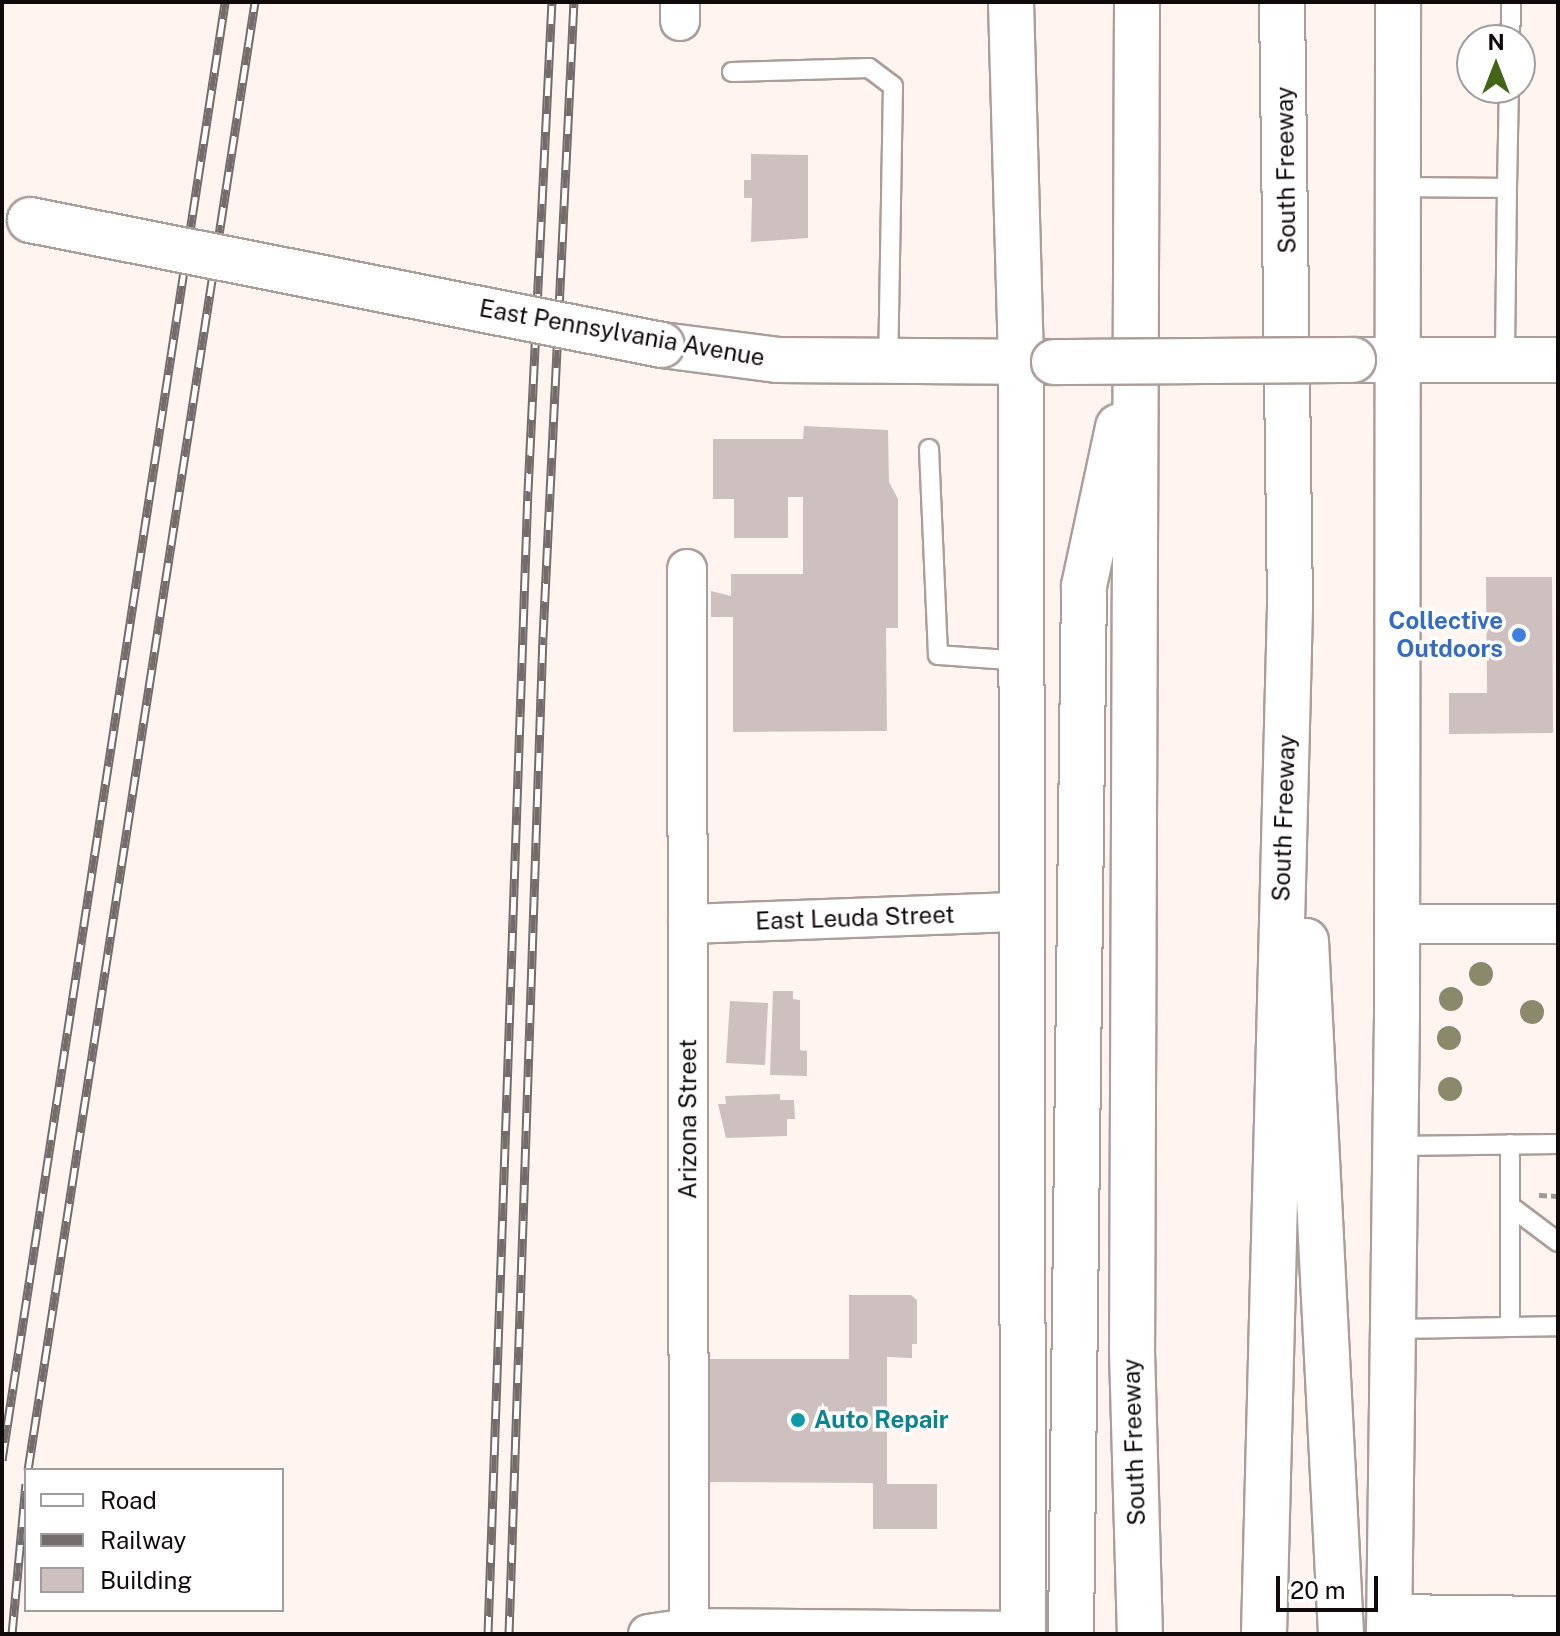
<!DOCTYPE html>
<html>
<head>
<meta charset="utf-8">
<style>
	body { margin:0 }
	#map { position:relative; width:1560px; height:1636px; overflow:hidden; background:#fff4f0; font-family:"Public Sans",sans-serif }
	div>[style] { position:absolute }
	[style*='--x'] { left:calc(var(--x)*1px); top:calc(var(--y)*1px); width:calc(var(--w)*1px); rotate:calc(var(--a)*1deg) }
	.building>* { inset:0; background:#cec0bf }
	.path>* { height:5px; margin-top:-2.5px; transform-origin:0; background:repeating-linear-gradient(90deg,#a29996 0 8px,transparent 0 12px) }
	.roads { filter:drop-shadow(2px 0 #ab9e9a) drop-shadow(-2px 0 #ab9e9a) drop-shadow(0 2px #ab9e9a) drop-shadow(0 -2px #ab9e9a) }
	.service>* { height:18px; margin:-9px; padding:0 9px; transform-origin:9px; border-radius:9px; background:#fff }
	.minor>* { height:38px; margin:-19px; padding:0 19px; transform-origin:19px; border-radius:19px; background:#fff }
	.tertiary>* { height:44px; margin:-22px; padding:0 22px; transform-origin:22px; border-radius:22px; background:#fff }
	.secondary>* { height:44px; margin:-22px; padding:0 22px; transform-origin:22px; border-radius:22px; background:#fff }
	.motorway>* { height:44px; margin:-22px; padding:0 22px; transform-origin:22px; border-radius:22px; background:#fff }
	.rail>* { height:9px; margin-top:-4.5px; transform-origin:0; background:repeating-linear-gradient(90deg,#fff 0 18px,#746c6a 0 36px); box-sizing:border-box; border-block:2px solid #746c6a }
	.bridges { filter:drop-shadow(2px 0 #ab9e9a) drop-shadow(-2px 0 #ab9e9a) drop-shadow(0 2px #ab9e9a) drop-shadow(0 -2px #ab9e9a) }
	.tertiary-bridge>* { height:44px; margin:-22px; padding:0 22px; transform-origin:22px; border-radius:22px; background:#fff }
	.trees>* { width:24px; height:24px; margin:-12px; border-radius:50%; background:#8a896c }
	.dots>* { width:22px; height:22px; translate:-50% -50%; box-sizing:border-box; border:4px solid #fff; border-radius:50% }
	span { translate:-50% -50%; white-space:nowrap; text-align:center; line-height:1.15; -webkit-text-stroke:7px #fff; paint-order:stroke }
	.street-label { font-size:24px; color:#100b0a }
	.shop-label { font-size:24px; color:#366cbe; font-weight:700 }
	.right { translate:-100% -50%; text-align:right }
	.culture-label { font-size:24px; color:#0d838f; font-weight:700 }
	.left { translate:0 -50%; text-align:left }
	.frame { position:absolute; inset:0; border:4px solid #100b0a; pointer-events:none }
	.legend { position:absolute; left:24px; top:1468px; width:260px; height:144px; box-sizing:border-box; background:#fff; border:2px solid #9f9d9d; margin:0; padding:10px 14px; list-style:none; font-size:24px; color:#100b0a }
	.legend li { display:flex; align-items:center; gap:16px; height:40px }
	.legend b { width:40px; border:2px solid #9f9d9d }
	.north { position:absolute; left:1456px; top:24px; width:80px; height:80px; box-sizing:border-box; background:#fff; border:2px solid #9f9d9d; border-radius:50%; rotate:0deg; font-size:22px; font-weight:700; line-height:32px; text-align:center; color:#100b0a }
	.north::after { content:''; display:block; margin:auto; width:28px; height:36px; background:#466417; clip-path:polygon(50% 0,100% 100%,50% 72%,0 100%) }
	.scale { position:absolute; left:1276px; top:1576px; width:102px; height:36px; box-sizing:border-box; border:4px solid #100b0a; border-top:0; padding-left:10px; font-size:24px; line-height:28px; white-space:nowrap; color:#100b0a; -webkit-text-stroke:6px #fff; paint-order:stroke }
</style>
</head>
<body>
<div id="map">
	<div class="building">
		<i style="clip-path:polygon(751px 154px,808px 155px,808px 238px,751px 242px,752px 198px,744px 198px,744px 180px,751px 180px)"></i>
		<i style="clip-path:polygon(804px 426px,888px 430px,889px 482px,898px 499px,898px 628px,886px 628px,887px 731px,733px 732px,733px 617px,711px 617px,711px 591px,731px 596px,731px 574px,803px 574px,803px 497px,788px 497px,788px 538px,734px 538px,734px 499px,713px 499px,713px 439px,803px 439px)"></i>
		<i style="clip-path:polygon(1486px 577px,1552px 577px,1553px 733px,1449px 734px,1449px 693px,1487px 693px)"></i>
		<i style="clip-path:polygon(773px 991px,793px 991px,793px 999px,800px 1000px,800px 1050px,807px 1051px,807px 1076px,770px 1075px)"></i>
		<i style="clip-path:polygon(730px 1001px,768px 1003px,765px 1065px,726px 1063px)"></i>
		<i style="clip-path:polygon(780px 1094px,780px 1100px,794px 1100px,795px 1119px,787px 1119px,787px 1136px,726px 1138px,718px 1104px,726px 1104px,725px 1096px)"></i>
		<i style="clip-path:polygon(849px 1295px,911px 1295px,917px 1300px,917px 1344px,912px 1344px,912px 1358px,887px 1357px,887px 1484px,937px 1484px,937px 1529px,873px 1529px,873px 1483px,709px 1482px,710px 1359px,849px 1359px)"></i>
	</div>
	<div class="path">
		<i style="--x:1539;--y:1195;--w:19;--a:3"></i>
	</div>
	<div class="roads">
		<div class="service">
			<i style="--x:1510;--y:40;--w:38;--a:-88"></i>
			<i style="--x:732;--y:72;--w:137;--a:-1.7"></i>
			<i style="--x:869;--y:68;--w:30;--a:37"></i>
			<i style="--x:893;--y:86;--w:275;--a:91"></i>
			<i style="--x:1397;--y:187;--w:110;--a:0.5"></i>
			<i style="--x:1507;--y:188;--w:172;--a:90.7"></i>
			<i style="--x:1507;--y:188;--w:100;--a:-88.9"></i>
			<i style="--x:929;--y:449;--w:206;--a:87.5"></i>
			<i style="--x:938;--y:655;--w:83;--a:4.1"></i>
			<i style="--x:1510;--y:1144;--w:62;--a:90"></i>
			<i style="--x:1510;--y:1206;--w:60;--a:36.9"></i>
			<i style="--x:1395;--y:1146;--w:163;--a:-0.7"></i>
			<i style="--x:1510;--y:1206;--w:121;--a:90"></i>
			<i style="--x:1393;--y:1329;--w:165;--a:-1"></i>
		</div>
		<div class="minor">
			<i style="--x:680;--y:2;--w:19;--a:90"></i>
			<i style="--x:687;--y:569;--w:1059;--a:89.89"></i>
			<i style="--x:688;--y:924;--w:334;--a:-2.1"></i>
			<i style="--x:1397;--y:924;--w:161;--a:0"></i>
			<i style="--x:1389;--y:1614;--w:169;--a:0.7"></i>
			<i style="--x:648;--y:1634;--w:41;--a:-8.3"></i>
			<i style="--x:689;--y:1628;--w:334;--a:0.5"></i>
		</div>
		<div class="tertiary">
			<i style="--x:662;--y:345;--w:116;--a:7.4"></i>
			<i style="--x:777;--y:360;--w:277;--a:0.4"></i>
			<i style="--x:1360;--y:360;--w:198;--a:0"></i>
		</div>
		<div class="secondary">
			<i style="--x:1011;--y:2;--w:361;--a:88.4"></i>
			<i style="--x:1021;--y:363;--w:1271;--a:89.91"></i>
			<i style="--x:1389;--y:1634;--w:620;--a:-89.26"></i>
			<i style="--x:1397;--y:1014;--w:1012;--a:-89.94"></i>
		</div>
		<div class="motorway">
			<i style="--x:1137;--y:2;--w:1349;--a:90.21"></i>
			<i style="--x:1132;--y:1351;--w:283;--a:88.4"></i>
			<i style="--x:1306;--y:941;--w:694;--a:87.11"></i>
			<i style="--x:1071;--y:1634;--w:1048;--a:-89.29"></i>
			<i style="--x:1084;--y:586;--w:163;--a:-77.9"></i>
			<i style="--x:1264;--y:1634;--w:1029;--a:-88.55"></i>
			<i style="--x:1290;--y:605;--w:603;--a:-90.76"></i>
		</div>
	</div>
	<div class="rail">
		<i style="--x:2;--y:1460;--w:1475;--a:-81.3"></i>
		<i style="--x:28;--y:1470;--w:1485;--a:-81.21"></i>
		<i style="--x:12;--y:1634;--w:151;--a:-84.7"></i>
		<i style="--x:488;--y:1634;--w:1144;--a:-88"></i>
		<i style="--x:528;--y:491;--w:490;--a:-87.2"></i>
		<i style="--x:509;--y:1634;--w:998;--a:-88.05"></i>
		<i style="--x:543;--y:637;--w:636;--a:-87.21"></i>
	</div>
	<div class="bridges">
		<div class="tertiary-bridge">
			<i style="--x:30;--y:220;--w:644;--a:11.19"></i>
			<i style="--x:1054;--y:362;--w:299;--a:-0.4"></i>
		</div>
	</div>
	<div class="trees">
		<i style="left:1481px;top:974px"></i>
		<i style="left:1451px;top:999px"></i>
		<i style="left:1532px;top:1012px"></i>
		<i style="left:1449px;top:1038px"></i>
		<i style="left:1450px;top:1089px"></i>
	</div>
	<div class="dots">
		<i style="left:1519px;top:635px;background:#3f7fe0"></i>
		<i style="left:798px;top:1420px;background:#0f9aa8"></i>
	</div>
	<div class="street-label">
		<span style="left:1286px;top:170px;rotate:-91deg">South Freeway</span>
		<span style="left:622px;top:333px;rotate:10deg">East Pennsylvania Avenue</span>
		<span style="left:1284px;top:818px;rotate:-88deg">South Freeway</span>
		<span style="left:855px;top:918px;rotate:-2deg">East Leuda Street</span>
		<span style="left:688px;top:1119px;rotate:-90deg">Arizona Street</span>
		<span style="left:1134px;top:1442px;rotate:-92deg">South Freeway</span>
	</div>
	<div class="shop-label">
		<span class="right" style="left:1503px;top:635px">Collective<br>Outdoors</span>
	</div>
	<div class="culture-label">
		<span class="left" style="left:814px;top:1420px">Auto Repair</span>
	</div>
	<div class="frame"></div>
	<ul class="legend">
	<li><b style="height:10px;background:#fff"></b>Road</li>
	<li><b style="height:10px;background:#746c6a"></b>Railway</li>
	<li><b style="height:22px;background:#cec0bf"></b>Building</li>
	</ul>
	<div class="north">N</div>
	<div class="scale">20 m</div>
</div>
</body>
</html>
